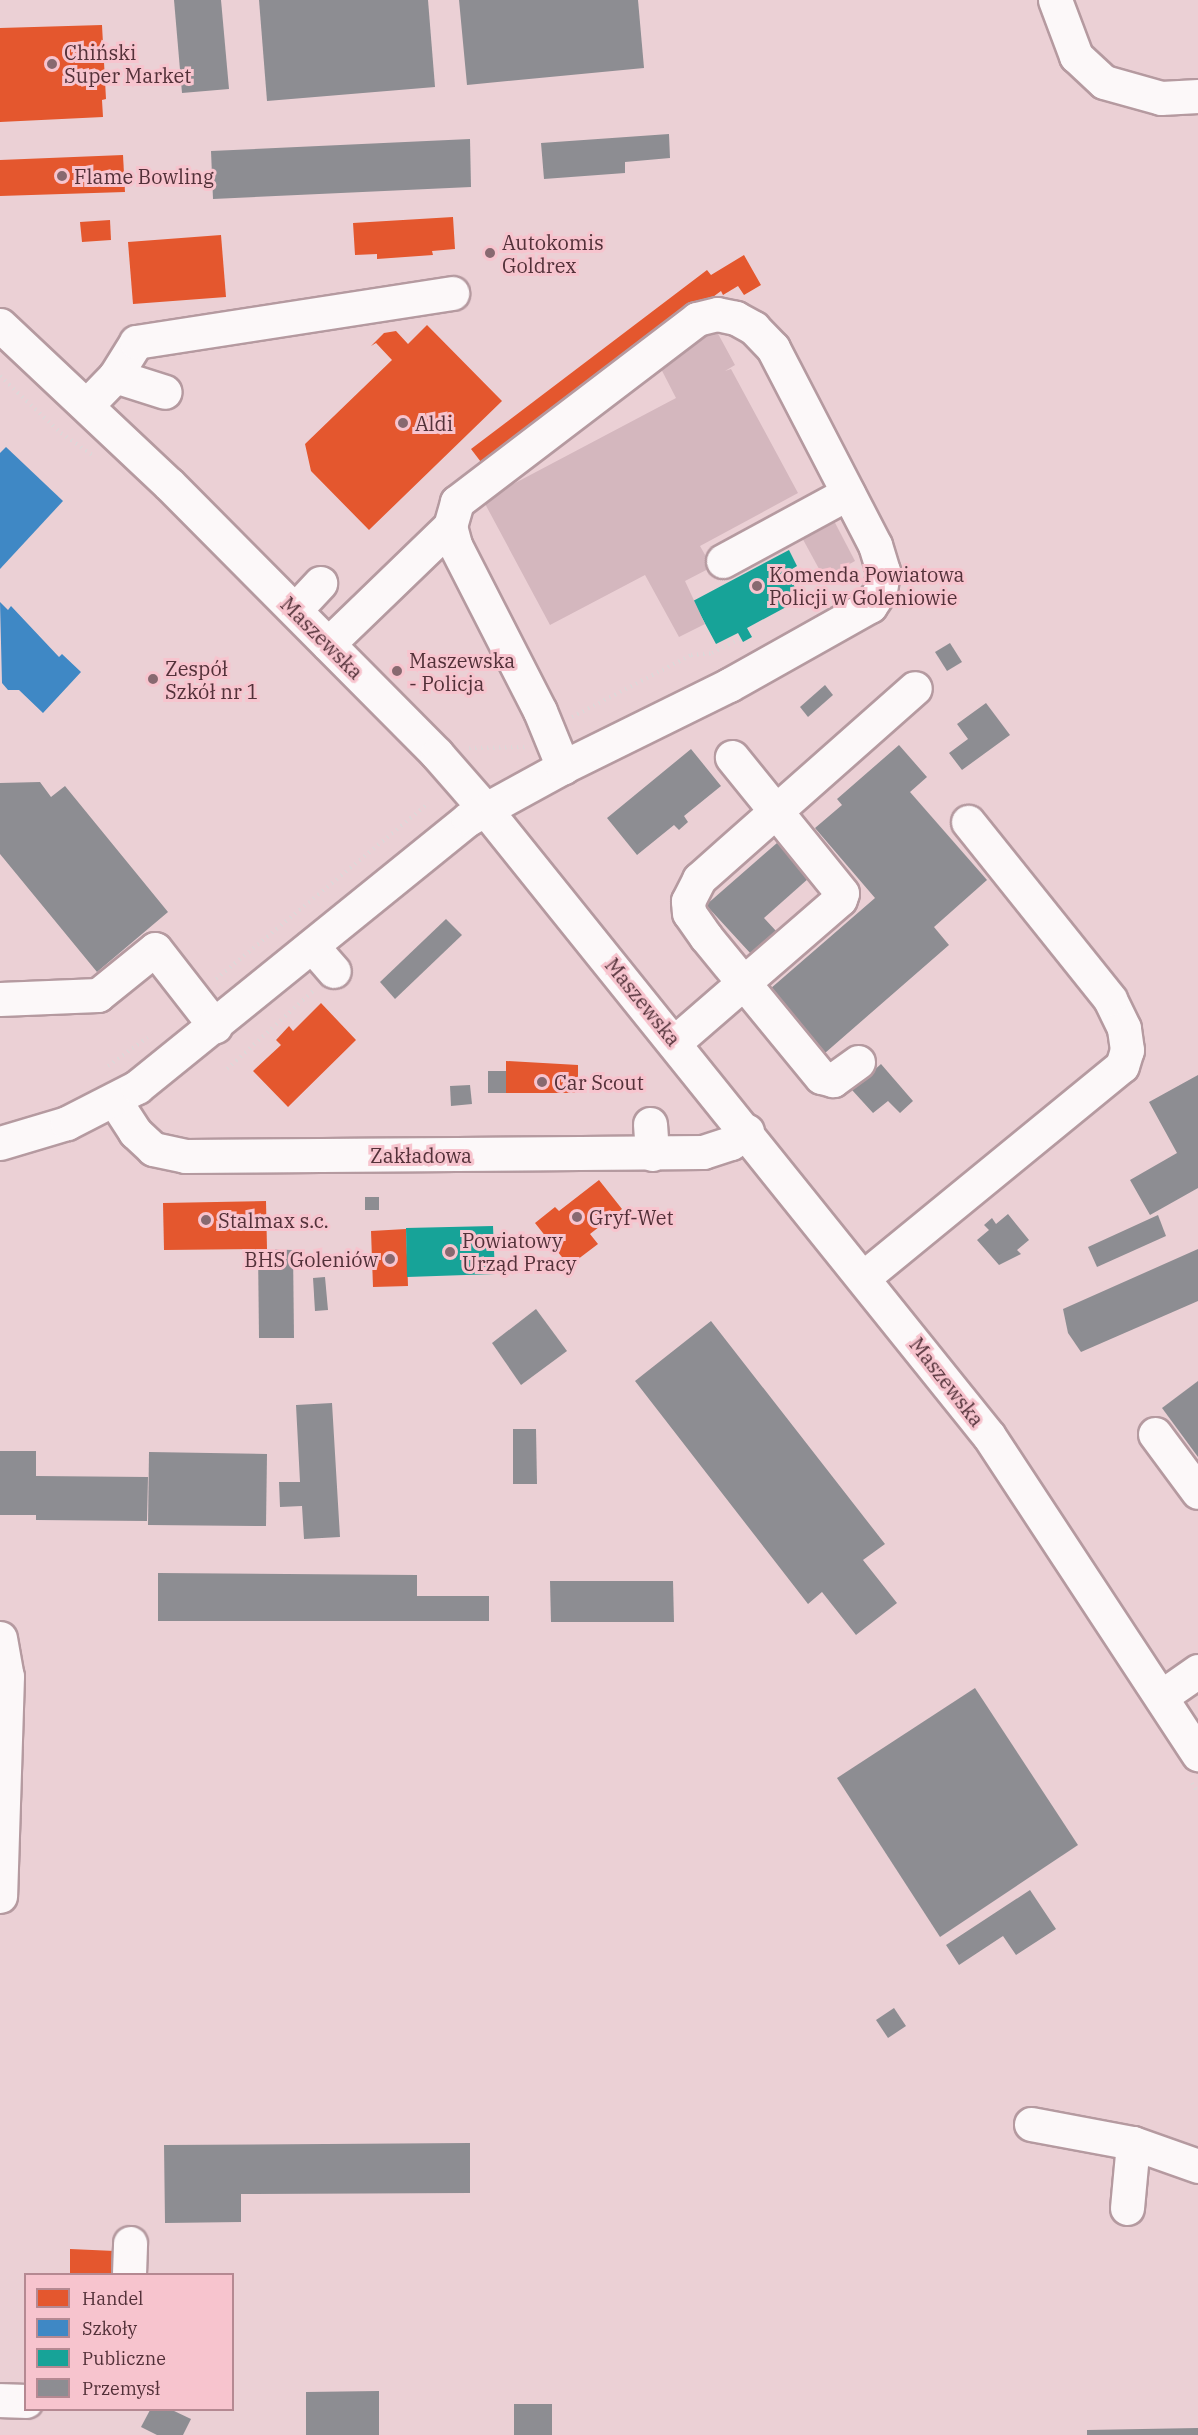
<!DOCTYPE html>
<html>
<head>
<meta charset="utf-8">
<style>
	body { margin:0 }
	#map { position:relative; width:1198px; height:2435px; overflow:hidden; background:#ebd0d5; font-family:"IBM Plex Serif",serif }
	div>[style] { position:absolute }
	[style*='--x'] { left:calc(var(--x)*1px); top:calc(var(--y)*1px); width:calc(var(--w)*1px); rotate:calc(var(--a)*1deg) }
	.shops>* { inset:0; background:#e4572e }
	.schools>* { inset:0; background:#3f88c5 }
	.public>* { inset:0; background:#17a398 }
	.industry>* { inset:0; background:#8d8d92 }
	.building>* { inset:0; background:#d4b7be }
	.path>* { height:4px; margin-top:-2px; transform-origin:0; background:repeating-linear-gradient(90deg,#dfd7d8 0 1.5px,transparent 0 6px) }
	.roads { filter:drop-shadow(2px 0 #b59aa0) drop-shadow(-2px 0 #b59aa0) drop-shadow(0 2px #b59aa0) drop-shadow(0 -2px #b59aa0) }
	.minor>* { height:33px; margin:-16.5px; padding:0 16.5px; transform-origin:16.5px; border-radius:16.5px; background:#fcf8f9 }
	.dots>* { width:16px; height:16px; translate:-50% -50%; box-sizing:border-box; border:3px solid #f7c4ce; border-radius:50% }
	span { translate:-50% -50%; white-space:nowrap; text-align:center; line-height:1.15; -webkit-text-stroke:6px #f7c4ce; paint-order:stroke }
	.poi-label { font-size:20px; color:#533139 }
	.left { translate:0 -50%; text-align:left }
	.right { translate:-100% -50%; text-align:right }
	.street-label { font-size:20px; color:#533139 }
	.legend { position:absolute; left:24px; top:2273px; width:210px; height:138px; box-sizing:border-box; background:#f7c4ce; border:2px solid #b58992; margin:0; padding:8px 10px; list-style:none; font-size:18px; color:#533139 }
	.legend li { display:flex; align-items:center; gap:12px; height:30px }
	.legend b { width:30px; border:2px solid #b58992 }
</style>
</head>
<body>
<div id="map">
	<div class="shops">
		<i style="clip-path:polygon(102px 25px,106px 99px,102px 100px,103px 117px,0 122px,0 28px)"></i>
		<i style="clip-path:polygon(123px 155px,125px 192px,0 196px,0 160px)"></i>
		<i style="clip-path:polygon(453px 217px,455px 249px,432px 251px,433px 255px,377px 259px,377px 254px,355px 255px,353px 223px)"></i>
		<i style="clip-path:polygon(110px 220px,111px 240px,82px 242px,80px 222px)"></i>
		<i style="clip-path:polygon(221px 235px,226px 297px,133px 304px,128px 242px)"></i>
		<i style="clip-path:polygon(744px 255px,761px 285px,744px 295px,738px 286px,723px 295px,721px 291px,484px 466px,471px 449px,707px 270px,711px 275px)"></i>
		<i style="clip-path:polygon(427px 325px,502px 401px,369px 530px,311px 471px,305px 444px,392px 360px,376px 343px,371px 346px,384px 333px,396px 331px,408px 344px)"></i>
		<i style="clip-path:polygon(321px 1003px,356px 1040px,288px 1107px,253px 1071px,281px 1045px,276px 1040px,289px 1026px,293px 1031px)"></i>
		<i style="clip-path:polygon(506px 1061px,578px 1065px,578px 1093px,506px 1093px)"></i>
		<i style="clip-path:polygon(599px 1180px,622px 1209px,590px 1234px,598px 1244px,569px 1266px,535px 1223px,555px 1207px,559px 1211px)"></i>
		<i style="clip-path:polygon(266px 1201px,267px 1249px,164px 1250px,163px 1203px)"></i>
		<i style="clip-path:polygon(406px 1229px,408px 1286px,373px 1287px,371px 1231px)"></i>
		<i style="clip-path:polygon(70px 2249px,115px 2251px,114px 2274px,70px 2274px)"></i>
	</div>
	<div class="schools">
		<i style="clip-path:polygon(6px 447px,63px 501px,0 569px,0 453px)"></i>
		<i style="clip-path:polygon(0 602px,8px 610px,11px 606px,59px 657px,62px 654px,81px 672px,43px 713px,19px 690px,8px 690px,2px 683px)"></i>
	</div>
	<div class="public">
		<i style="clip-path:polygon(789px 550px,797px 566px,787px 572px,801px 599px,747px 628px,752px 637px,743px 642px,738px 633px,716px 644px,693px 601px)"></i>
		<i style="clip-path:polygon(493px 1226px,495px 1274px,407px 1277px,406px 1228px)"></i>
	</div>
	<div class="industry">
		<i style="clip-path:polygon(174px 0,221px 0,229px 89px,182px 93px)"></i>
		<i style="clip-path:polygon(259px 0,428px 0,435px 87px,267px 101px)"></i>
		<i style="clip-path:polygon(459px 0,638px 0,644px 68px,467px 85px)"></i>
		<i style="clip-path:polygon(669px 134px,670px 158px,625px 162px,625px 173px,544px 179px,541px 143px)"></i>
		<i style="clip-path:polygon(470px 139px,471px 187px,213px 199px,211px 151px)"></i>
		<i style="clip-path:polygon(950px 643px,962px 662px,947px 671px,935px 652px)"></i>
		<i style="clip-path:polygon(825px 685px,833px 695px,808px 717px,800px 707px)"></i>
		<i style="clip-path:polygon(986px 703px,1010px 735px,962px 770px,949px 753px,968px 739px,957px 724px)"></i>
		<i style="clip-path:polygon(899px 745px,927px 777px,910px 792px,987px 880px,934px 927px,949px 945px,825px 1053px,770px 989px,875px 898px,815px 828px,842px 805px,837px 799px)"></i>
		<i style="clip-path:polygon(691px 749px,721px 786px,684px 816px,688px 822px,679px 830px,674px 825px,637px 855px,607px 818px)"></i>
		<i style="clip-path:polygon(40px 782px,51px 797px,65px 786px,168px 912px,97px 972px,0 854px,0 783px)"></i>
		<i style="clip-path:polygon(777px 843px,809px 878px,764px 918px,777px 932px,751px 954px,706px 905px)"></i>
		<i style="clip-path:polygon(446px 919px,462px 935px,395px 999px,380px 982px)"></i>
		<i style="clip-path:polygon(881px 1064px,913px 1101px,900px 1113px,888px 1101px,873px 1113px,852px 1090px)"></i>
		<i style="clip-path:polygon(488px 1071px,506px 1071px,506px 1093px,488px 1093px)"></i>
		<i style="clip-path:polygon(1198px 1075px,1198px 1188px,1150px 1215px,1130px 1180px,1177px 1153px,1149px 1102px)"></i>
		<i style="clip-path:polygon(470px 1085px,472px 1104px,451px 1106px,450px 1086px)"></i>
		<i style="clip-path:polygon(365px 1197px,379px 1197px,379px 1210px,365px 1210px)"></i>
		<i style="clip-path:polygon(1008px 1214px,1029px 1240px,1017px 1250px,1021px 1254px,999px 1265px,977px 1240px,989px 1230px,984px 1225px,992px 1218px,996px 1224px)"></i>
		<i style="clip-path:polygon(1158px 1215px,1166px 1236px,1097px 1267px,1088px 1247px)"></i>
		<i style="clip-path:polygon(258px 1249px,293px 1250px,294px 1338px,259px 1338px)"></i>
		<i style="clip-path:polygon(1198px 1249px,1198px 1301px,1081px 1352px,1068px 1333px,1063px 1309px)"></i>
		<i style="clip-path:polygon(325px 1277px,328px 1310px,315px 1311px,313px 1278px)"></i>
		<i style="clip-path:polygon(536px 1309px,567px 1351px,521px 1385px,492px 1343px)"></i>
		<i style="clip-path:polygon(711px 1321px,885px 1544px,863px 1560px,897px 1603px,856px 1635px,822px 1592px,808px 1604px,635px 1381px)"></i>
		<i style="clip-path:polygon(1198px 1381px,1198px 1457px,1162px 1408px)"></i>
		<i style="clip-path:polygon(332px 1403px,340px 1537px,304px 1539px,302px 1506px,280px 1507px,279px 1482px,300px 1482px,296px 1405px)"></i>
		<i style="clip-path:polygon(513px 1429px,536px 1429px,537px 1484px,513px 1484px)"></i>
		<i style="clip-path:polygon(0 1451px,36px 1451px,36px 1476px,148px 1477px,147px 1521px,36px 1520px,36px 1515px,0 1515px)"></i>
		<i style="clip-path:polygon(149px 1452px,267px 1454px,266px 1526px,148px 1525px)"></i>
		<i style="clip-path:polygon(158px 1573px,417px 1575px,417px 1596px,489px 1596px,489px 1621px,158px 1621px)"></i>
		<i style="clip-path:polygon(550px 1581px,673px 1581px,674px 1622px,551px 1622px)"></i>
		<i style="clip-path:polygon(975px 1688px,1078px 1845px,940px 1937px,837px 1778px)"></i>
		<i style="clip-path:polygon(1030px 1890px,1056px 1929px,1016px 1955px,1003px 1936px,959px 1965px,946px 1945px)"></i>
		<i style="clip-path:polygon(894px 2008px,906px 2026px,888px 2038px,876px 2020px)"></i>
		<i style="clip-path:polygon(470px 2143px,470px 2193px,241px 2194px,241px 2222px,165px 2223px,164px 2145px)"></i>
		<i style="clip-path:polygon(379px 2391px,379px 2435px,306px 2435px,306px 2392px)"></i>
		<i style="clip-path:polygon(514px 2404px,552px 2404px,552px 2435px,514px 2435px)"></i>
		<i style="clip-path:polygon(150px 2410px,172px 2410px,191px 2419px,183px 2435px,157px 2435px,141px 2427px)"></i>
		<i style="clip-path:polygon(1198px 2428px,1198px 2435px,1087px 2435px,1087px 2430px)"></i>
	</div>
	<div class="building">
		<i style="clip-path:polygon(716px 330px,735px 365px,725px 371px,731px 369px,798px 493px,700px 546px,712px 567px,685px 581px,705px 624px,679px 637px,645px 575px,550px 625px,483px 500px,676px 398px,657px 361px)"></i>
		<i style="clip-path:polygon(832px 517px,855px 561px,824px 578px,800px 534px)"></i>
	</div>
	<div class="path">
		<i style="--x:0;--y:376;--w:83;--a:43.1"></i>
		<i style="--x:61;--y:433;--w:38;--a:35"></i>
		<i style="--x:572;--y:717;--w:134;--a:-27.5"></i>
		<i style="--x:691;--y:655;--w:21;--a:-5"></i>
		<i style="--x:712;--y:653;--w:33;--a:-27"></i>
		<i style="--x:469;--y:748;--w:56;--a:-1"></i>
		<i style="--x:216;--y:979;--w:276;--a:-39.6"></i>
		<i style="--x:108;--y:1066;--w:49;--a:-35.9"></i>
		<i style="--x:227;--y:1069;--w:116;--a:-42.2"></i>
		<i style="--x:1192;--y:1783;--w:12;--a:59"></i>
	</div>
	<div class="roads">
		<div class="minor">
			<i style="--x:1055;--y:0;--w:60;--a:69.4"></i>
			<i style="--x:1076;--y:56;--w:38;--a:43"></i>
			<i style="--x:1104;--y:82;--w:59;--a:15.7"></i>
			<i style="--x:1161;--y:98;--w:37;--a:-3"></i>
			<i style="--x:0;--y:325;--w:232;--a:43.3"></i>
			<i style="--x:169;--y:484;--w:380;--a:45.2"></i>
			<i style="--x:437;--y:754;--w:73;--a:48.9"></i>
			<i style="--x:485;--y:809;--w:804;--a:51.21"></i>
			<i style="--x:989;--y:1436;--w:381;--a:56.7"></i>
			<i style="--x:115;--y:376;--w:52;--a:17.7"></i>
			<i style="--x:87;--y:405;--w:40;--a:-46"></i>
			<i style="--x:115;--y:376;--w:40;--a:-58"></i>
			<i style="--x:136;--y:342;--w:320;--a:-8.8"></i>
			<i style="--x:723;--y:561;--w:142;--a:-28.5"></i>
			<i style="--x:295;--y:610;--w:37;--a:-47"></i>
			<i style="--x:328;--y:644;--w:170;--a:-44"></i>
			<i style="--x:312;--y:946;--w:33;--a:49"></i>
			<i style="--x:0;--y:999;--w:98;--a:-2.3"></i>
			<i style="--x:98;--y:995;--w:73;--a:-38.9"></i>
			<i style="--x:155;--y:949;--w:98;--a:52.1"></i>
			<i style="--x:675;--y:1042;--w:218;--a:-40.9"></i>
			<i style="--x:840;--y:899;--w:6;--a:-72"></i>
			<i style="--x:842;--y:893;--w:175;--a:-129"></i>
			<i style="--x:858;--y:1062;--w:31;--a:144"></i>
			<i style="--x:833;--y:1080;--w:12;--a:-166"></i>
			<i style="--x:821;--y:1077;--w:181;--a:-129.4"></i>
			<i style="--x:706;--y:937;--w:29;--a:-125"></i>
			<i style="--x:689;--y:913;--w:12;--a:-95"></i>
			<i style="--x:688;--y:901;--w:25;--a:-63"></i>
			<i style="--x:699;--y:879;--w:288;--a:-41.5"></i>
			<i style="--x:115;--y:1101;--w:37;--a:57"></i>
			<i style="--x:135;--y:1132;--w:25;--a:43"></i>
			<i style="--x:153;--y:1149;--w:33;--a:12"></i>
			<i style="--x:185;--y:1156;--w:518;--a:-0.44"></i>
			<i style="--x:703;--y:1152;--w:29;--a:-18"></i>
			<i style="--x:731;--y:1143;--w:20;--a:-37"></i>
			<i style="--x:650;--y:1124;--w:30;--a:86"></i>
			<i style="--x:0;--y:1143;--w:70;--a:-16.6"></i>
			<i style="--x:67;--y:1123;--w:79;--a:-27.2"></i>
			<i style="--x:137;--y:1087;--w:426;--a:-39"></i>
			<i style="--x:468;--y:819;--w:108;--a:-28.7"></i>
			<i style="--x:563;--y:767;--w:185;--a:-26.3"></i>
			<i style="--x:729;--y:685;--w:162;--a:-29.3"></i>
			<i style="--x:870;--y:606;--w:18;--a:-56"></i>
			<i style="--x:880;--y:591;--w:20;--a:-81"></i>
			<i style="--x:883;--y:571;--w:27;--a:-107"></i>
			<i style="--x:875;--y:545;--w:222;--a:-117.4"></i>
			<i style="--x:773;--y:348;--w:28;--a:-134"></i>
			<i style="--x:754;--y:328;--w:21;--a:-151"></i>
			<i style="--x:736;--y:318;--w:19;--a:-168"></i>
			<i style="--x:717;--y:314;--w:21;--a:166"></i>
			<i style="--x:697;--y:319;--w:302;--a:142.7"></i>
			<i style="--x:457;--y:502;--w:25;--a:106"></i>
			<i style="--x:450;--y:526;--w:20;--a:75"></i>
			<i style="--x:455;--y:545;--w:186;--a:62.9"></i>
			<i style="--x:540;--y:711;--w:61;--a:67.7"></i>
			<i style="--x:864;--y:1277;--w:333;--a:-39.3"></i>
			<i style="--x:1122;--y:1066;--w:17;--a:-73"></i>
			<i style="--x:1127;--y:1050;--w:22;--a:-98"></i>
			<i style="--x:1124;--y:1028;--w:32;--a:-116"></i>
			<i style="--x:1110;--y:999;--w:227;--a:-128.7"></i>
			<i style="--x:1155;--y:1434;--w:72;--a:53.4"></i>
			<i style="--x:0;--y:1638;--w:39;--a:80"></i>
			<i style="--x:7;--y:1676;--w:220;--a:91.8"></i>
			<i style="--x:1162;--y:1696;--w:44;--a:-34.8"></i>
			<i style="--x:1031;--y:2124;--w:104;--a:10.6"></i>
			<i style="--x:1133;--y:2143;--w:69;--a:19.5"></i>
			<i style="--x:1127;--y:2208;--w:65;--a:-84.7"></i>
			<i style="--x:129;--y:2274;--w:31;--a:-88"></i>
			<i style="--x:0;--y:2400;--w:26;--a:2"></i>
		</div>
	</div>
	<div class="dots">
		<i style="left:52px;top:64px;background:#886970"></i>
		<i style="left:62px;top:176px;background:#886970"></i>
		<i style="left:490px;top:253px;background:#886970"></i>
		<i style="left:403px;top:423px;background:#886970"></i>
		<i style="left:757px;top:586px;background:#886970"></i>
		<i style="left:397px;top:671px;background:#886970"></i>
		<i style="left:153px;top:679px;background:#886970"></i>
		<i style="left:542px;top:1082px;background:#886970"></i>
		<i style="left:577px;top:1217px;background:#886970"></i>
		<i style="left:206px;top:1220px;background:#886970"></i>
		<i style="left:450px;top:1252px;background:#886970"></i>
		<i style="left:390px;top:1259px;background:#886970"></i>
	</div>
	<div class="poi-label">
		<span class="left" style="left:64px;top:64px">Chiński<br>Super Market</span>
		<span class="left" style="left:74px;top:176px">Flame Bowling</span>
		<span class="left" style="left:502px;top:254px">Autokomis<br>Goldrex</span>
		<span class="left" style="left:415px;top:423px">Aldi</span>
		<span class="left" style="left:769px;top:586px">Komenda Powiatowa<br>Policji w Goleniowie</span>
		<span class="left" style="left:409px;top:672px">Maszewska<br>- Policja</span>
		<span class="left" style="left:165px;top:680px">Zespół<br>Szkół nr 1</span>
		<span class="left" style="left:554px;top:1082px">Car Scout</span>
		<span class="left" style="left:589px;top:1217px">Gryf-Wet</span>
		<span class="left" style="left:218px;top:1220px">Stalmax s.c.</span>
		<span class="left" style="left:462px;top:1252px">Powiatowy<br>Urząd Pracy</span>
		<span class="right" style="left:378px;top:1259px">BHS Goleniów</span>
	</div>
	<div class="street-label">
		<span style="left:322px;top:638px;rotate:45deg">Maszewska</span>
		<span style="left:643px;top:1002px;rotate:51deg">Maszewska</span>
		<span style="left:421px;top:1155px">Zakładowa</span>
		<span style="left:947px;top:1382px;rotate:52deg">Maszewska</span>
	</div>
	<ul class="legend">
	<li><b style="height:16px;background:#e4572e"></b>Handel</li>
	<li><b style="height:16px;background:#3f88c5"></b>Szkoły</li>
	<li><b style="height:16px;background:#17a398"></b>Publiczne</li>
	<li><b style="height:16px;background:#8d8d92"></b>Przemysł</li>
	</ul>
</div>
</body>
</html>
